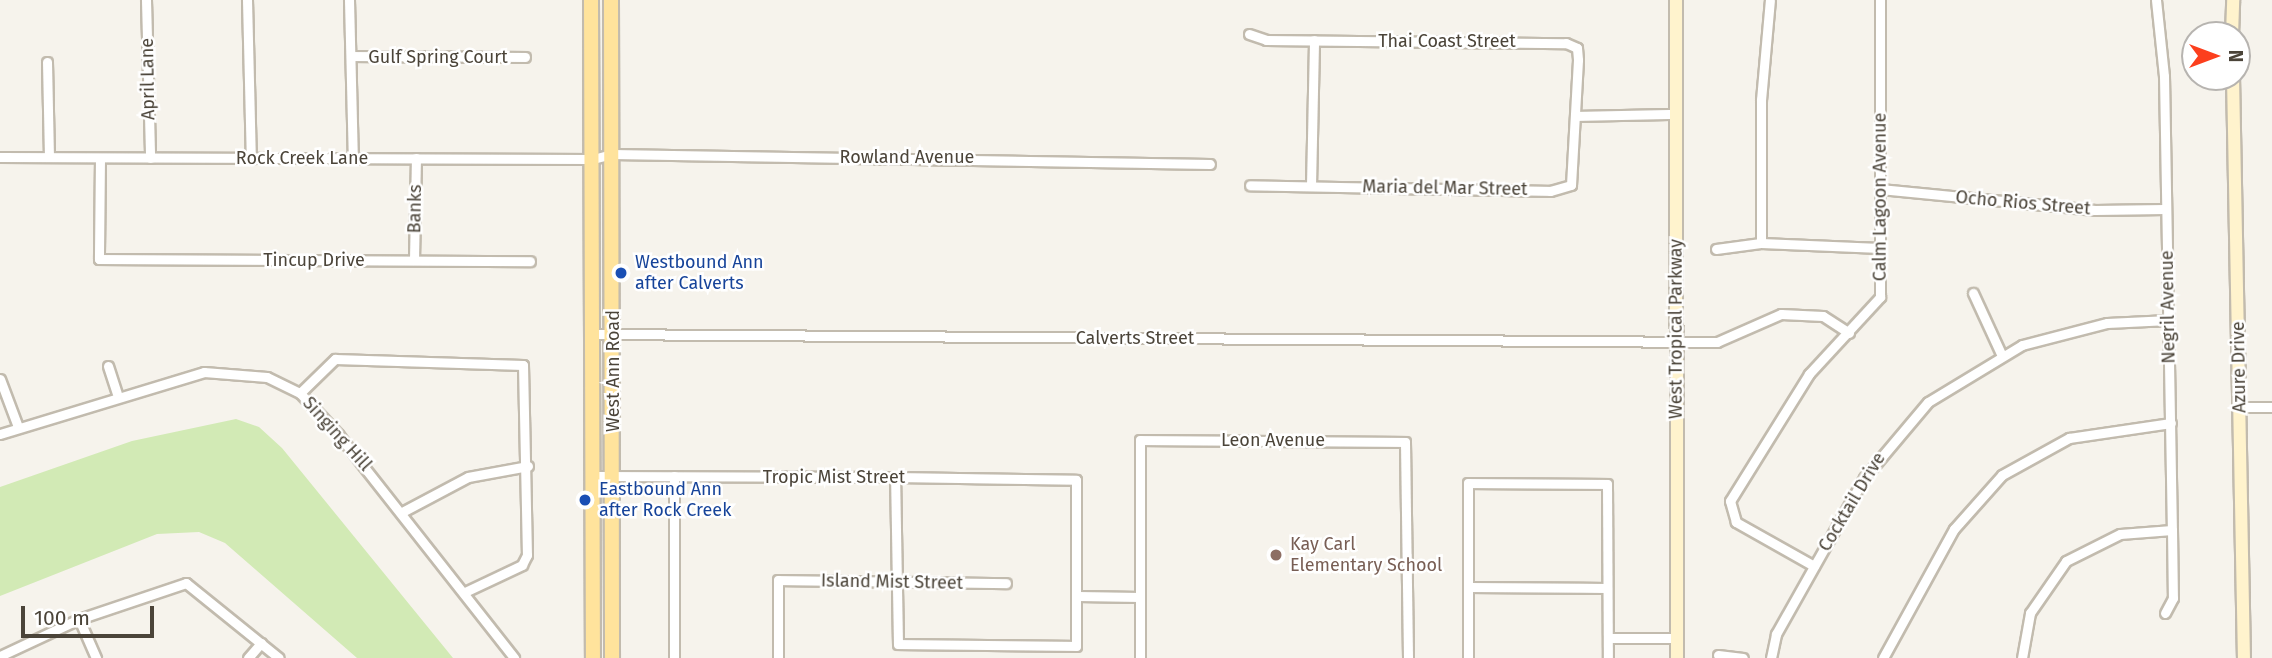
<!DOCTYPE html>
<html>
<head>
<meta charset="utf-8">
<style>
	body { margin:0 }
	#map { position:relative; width:2272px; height:658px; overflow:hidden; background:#f6f3ec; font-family:"Fira Sans",sans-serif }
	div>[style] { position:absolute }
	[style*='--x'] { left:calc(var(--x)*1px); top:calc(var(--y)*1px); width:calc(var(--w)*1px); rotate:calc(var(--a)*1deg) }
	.green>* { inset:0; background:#d2eab5 }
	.roads { filter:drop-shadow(2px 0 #c2bbae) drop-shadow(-2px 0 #c2bbae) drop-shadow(0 2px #c2bbae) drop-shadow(0 -2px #c2bbae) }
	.street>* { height:9px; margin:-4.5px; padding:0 4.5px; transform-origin:4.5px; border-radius:4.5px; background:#fff }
	.secondary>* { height:12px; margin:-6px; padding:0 6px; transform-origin:6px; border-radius:6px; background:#fff3cd }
	.primary>* { height:14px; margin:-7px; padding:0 7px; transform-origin:7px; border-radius:7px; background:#ffe39c }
	.dots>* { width:19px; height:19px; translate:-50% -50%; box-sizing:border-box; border:4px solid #fff; border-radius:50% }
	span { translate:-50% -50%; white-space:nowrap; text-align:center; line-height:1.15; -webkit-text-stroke:5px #fff; paint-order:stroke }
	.street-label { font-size:18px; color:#4b4439 }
	.transit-label { font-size:18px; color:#164399 }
	.left { translate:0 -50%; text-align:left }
	.education-label { font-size:18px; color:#785e54 }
	.north { position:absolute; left:2181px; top:21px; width:70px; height:70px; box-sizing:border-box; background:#fff; border:2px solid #b7b4b0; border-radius:50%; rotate:90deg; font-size:19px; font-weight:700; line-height:28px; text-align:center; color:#4b4439 }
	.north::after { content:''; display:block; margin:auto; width:24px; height:32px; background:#fc3f1d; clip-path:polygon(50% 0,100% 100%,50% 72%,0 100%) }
	.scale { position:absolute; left:21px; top:606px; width:133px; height:32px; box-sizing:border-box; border:4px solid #4b4439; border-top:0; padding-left:9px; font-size:21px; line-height:24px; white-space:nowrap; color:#4b4439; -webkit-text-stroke:5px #fff; paint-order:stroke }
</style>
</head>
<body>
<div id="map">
	<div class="green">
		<i style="clip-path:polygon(236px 419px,259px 427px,282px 448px,453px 658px,357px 658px,225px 543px,199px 532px,157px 534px,0 596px,0 487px,132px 441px)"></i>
	</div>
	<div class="roads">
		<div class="street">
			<i style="--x:146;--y:0;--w:158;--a:88.5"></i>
			<i style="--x:247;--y:0;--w:159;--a:88.6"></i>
			<i style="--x:349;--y:0;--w:159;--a:88.6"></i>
			<i style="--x:2156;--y:0;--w:76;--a:84"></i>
			<i style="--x:2164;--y:76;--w:454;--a:89"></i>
			<i style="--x:2172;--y:530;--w:68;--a:89.2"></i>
			<i style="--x:2173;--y:598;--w:17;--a:118"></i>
			<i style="--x:1249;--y:34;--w:18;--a:19"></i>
			<i style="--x:1266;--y:40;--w:300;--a:0.6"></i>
			<i style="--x:1566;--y:43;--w:12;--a:24"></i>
			<i style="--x:1577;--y:48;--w:12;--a:85"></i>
			<i style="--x:1578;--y:60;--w:125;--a:93.2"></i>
			<i style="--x:1571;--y:185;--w:22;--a:164"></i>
			<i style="--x:1550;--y:191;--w:300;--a:-178.9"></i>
			<i style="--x:351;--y:56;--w:174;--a:0.3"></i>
			<i style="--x:47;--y:62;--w:95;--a:88.8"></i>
			<i style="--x:1578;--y:116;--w:98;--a:-1.2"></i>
			<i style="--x:0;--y:157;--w:593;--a:0.19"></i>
			<i style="--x:593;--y:159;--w:20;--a:-15"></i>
			<i style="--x:612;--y:154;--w:598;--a:0.96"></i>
			<i style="--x:100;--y:158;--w:101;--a:90.6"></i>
			<i style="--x:99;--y:259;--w:431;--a:0.3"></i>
			<i style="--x:1311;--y:186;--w:146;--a:-88.8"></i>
			<i style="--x:1880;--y:189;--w:216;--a:5.6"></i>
			<i style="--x:2095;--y:210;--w:70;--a:-0.8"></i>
			<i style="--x:1761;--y:243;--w:143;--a:-90"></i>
			<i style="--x:1761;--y:100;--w:100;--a:-84.9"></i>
			<i style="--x:1716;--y:249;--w:45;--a:-7.6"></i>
			<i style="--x:1761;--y:243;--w:119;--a:2.4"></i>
			<i style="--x:414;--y:260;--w:102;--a:-88.9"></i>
			<i style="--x:1973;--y:293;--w:67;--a:65.3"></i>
			<i style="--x:593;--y:334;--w:1124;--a:0.41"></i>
			<i style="--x:1717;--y:342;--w:70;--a:-23.6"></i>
			<i style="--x:1781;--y:314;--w:42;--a:2.7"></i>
			<i style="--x:1823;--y:316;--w:31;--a:33"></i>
			<i style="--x:108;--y:366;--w:29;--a:72"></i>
			<i style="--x:0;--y:379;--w:51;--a:69.4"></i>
			<i style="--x:300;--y:393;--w:49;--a:-44.2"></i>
			<i style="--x:335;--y:359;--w:188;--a:1.8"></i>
			<i style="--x:523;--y:365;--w:190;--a:88.8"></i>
			<i style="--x:527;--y:555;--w:11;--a:117"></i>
			<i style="--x:522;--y:565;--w:61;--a:154.7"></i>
			<i style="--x:2240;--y:407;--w:32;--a:0"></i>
			<i style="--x:0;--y:434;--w:213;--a:-16.9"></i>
			<i style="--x:204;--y:372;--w:63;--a:4.5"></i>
			<i style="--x:267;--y:377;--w:37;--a:26"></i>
			<i style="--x:300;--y:393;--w:56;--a:47.2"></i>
			<i style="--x:338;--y:434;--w:285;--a:51.8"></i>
			<i style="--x:593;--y:476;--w:302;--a:0.2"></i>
			<i style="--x:895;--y:477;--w:181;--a:0.9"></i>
			<i style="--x:1076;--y:480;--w:166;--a:90"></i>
			<i style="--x:1076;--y:646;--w:178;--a:-179.4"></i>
			<i style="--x:898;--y:644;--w:167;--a:-91"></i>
			<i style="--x:674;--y:476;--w:181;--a:90"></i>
			<i style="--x:404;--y:511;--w:72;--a:-28"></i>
			<i style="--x:468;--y:477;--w:61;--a:-10.4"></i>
			<i style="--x:1814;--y:566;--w:90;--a:-150.6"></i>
			<i style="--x:1736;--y:522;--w:22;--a:-106"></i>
			<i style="--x:1730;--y:501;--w:150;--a:-58.1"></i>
			<i style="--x:1809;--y:374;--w:105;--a:-47.3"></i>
			<i style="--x:1880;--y:297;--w:297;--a:-90"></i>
			<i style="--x:1468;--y:587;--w:139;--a:0.4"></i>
			<i style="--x:1078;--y:596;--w:62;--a:0.9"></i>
			<i style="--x:79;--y:619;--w:43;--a:66.4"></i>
			<i style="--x:1608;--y:638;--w:69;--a:0"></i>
			<i style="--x:1718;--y:655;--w:25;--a:7"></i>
			<i style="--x:0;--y:656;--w:87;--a:-25.1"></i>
			<i style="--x:79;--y:619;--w:113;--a:-18.6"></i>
			<i style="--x:186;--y:583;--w:119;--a:38.9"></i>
			<i style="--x:248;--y:658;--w:20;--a:-49"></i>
			<i style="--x:778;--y:658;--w:78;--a:-90"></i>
			<i style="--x:778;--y:580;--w:228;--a:0.8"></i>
			<i style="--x:1140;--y:658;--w:218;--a:-90"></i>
			<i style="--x:1140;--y:440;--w:265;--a:0.4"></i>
			<i style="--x:1405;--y:442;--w:216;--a:89.2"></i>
			<i style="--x:1468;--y:658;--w:175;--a:-90"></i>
			<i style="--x:1468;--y:483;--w:139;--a:0.4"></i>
			<i style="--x:1607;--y:484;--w:174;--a:89.7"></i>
			<i style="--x:1771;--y:658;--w:25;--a:-78"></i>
			<i style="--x:1776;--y:634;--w:179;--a:-60.6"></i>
			<i style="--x:1864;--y:478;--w:99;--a:-49.9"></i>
			<i style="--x:1928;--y:402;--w:110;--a:-31.2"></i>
			<i style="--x:2022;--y:345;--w:88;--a:-14.5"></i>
			<i style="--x:2107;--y:323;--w:62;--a:-2.8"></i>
			<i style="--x:1883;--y:658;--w:147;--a:-61.2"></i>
			<i style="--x:1954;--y:529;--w:72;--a:-48.4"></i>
			<i style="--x:2002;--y:475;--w:77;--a:-28.9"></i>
			<i style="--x:2069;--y:438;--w:103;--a:-8.4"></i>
			<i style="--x:2022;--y:658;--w:46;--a:-79.9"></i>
			<i style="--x:2030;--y:613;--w:63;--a:-55.3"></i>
			<i style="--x:2066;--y:561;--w:60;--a:-26.6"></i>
			<i style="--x:2120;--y:534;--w:52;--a:-4.4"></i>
		</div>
		<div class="secondary">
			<i style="--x:1676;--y:0;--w:658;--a:89.91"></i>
			<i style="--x:2232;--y:35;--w:35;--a:-88"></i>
			<i style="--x:2233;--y:77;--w:581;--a:88.92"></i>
		</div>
		<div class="primary">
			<i style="--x:591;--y:0;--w:658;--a:89.83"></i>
			<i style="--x:611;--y:0;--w:658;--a:89.91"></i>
		</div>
	</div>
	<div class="dots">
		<i style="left:621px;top:273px;background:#1a4fb4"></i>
		<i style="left:585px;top:500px;background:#1a4fb4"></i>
		<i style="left:1276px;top:555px;background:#8d6e63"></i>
	</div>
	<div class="street-label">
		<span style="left:1447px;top:41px">Thai Coast Street</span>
		<span style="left:438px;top:57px">Gulf Spring Court</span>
		<span style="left:148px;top:79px;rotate:-91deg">April Lane</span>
		<span style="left:907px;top:157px">Rowland Avenue</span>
		<span style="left:302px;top:158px">Rock Creek Lane</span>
		<span style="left:1445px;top:188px;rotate:1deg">Maria del Mar Street</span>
		<span style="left:1880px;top:197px;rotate:-90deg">Calm Lagoon Avenue</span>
		<span style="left:2023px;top:203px;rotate:5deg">Ocho Rios Street</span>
		<span style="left:415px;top:209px;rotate:-89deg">Banks</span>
		<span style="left:314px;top:260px">Tincup Drive</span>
		<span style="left:2168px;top:307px;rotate:-91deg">Negril Avenue</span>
		<span style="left:1676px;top:329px;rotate:-90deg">West Tropical Parkway</span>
		<span style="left:1135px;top:338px">Calverts Street</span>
		<span style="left:2239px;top:367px;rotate:-91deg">Azure Drive</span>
		<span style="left:613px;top:371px;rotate:-90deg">West Ann Road</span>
		<span style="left:337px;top:434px;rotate:48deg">Singing Hill</span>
		<span style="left:1273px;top:440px">Leon Avenue</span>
		<span style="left:834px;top:477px">Tropic Mist Street</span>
		<span style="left:1852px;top:502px;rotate:-59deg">Cocktail Drive</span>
		<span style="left:892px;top:582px;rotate:1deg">Island Mist Street</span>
	</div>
	<div class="transit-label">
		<span class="left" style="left:635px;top:273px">Westbound Ann<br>after Calverts</span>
		<span class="left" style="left:599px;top:500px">Eastbound Ann<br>after Rock Creek</span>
	</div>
	<div class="education-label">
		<span class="left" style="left:1290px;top:555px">Kay Carl<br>Elementary School</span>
	</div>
	<div class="north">N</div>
	<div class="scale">100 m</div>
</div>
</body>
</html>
